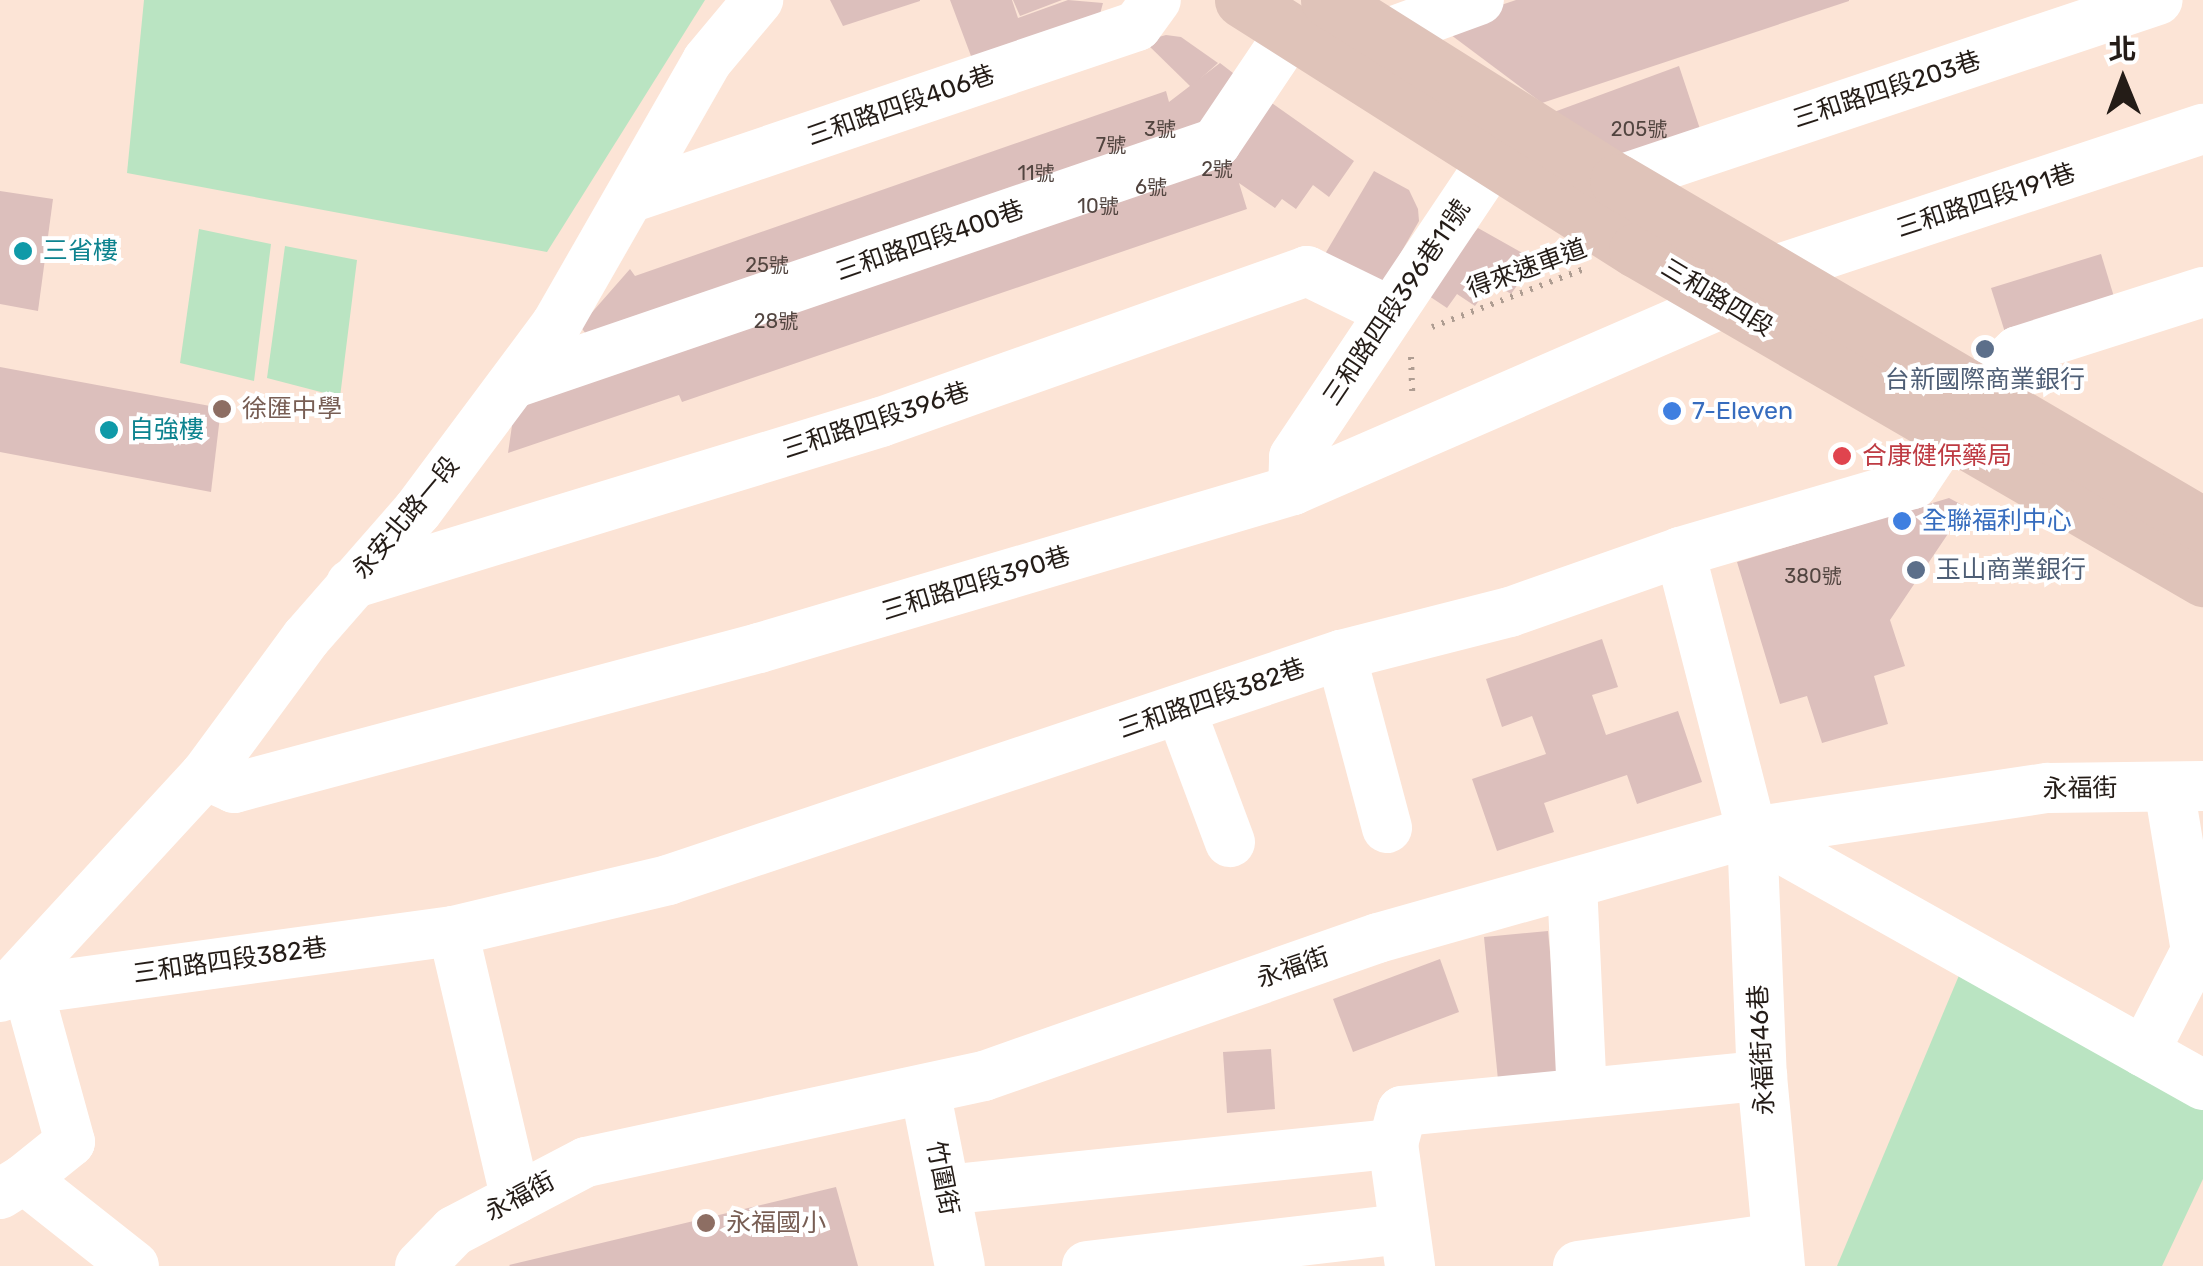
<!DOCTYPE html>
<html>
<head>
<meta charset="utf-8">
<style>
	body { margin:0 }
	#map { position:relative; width:2203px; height:1266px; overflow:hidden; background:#fce4d6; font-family:Rubik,"Noto Sans TC",sans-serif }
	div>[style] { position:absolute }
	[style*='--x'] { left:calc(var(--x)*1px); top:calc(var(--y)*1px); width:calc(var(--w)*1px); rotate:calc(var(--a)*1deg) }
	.green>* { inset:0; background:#bae4c2 }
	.building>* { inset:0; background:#dcbfbc }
	.path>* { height:6px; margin-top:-3px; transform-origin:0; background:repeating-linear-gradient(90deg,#af9d92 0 2.5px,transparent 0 10.5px) }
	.minor>* { height:50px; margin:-25px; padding:0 25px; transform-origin:25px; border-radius:25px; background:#fff }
	.major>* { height:55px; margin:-27.5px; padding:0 27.5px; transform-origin:27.5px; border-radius:27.5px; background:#dfc3b9 }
	.dots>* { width:28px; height:28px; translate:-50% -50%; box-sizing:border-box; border:5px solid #fff; border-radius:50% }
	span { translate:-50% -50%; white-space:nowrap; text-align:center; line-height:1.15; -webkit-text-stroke:8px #fff; paint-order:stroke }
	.number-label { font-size:20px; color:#524540 }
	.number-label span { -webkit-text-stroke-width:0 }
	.street-label { font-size:25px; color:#241c17 }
	.culture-label { font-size:25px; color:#0d838f }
	.left { translate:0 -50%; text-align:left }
	.service-label { font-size:25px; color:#4e5e75 }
	.education-label { font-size:25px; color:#785e54 }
	.shop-label { font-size:25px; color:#366cbe }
	.health-label { font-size:25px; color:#be3a42 }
	.north { position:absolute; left:2073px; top:30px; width:100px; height:100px; -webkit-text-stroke:8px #fff; paint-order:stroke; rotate:359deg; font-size:28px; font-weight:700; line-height:40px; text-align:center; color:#241c17 }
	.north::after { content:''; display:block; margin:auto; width:35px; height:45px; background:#241c17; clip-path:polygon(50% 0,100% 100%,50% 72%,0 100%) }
</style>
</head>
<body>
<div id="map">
	<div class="green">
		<i style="clip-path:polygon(144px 0,705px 0,547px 252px,127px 173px)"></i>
		<i style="clip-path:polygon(199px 229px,271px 244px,254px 381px,180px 363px)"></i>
		<i style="clip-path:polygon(285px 246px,357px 260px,340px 397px,267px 378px)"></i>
		<i style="clip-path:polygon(1960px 973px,2203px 1100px,2203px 1179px,2162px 1266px,1837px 1266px)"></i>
	</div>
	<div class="building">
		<i style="clip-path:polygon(830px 0,920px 0,920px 1px,843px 26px)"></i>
		<i style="clip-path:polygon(950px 0,1012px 0,1018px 18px,1068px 0,1103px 3px,1100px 14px,974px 64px)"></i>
		<i style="clip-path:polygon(1013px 0,1062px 0,1020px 16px)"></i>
		<i style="clip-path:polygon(1516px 0,1849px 0,1849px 1px,1542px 103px,1439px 26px)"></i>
		<i style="clip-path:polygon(1166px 35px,1181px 37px,1218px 63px,1191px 87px,1144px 41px)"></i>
		<i style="clip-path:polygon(1220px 63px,1246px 83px,1208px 136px,595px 346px,580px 326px,630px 269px,635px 276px,1166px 91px,1169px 102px)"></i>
		<i style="clip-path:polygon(1679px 66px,1704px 141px,1637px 164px,1554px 112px)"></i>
		<i style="clip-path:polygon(1266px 99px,1354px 161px,1329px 197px,1313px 185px,1296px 209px,1282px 199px,1275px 208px,1239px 183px,1247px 209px,682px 402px,679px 395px,508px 453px,516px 398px)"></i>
		<i style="clip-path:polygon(1374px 171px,1409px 190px,1418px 209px,1419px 221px,1382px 286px,1325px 254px)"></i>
		<i style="clip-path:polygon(0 191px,53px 199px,38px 311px,0 304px)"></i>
		<i style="clip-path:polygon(1478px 228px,1535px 260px,1511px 294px,1492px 282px,1475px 306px,1457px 294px,1447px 308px,1423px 292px)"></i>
		<i style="clip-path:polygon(2101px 254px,2118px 310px,2009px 345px,1991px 288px)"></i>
		<i style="clip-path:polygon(0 367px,221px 408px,211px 492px,0 452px)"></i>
		<i style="clip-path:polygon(1949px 498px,1966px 507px,1890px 620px,1905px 666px,1874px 676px,1888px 724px,1822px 743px,1807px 696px,1780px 704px,1737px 562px)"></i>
		<i style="clip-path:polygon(1602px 639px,1618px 687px,1592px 695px,1606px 735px,1678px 711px,1702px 782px,1637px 804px,1627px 775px,1544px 803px,1554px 832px,1497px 851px,1472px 779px,1546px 754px,1532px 716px,1502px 727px,1486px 679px)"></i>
		<i style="clip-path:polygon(1548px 931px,1561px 1068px,1550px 1085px,1499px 1090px,1484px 937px)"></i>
		<i style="clip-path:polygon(1440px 959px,1459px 1012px,1353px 1052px,1333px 999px)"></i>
		<i style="clip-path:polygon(1271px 1049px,1275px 1109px,1227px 1113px,1223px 1052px)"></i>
		<i style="clip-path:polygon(836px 1187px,858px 1266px,510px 1266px,509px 1265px)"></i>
	</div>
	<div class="path">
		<i style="--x:1432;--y:327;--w:163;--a:-20.9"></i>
		<i style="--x:1411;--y:357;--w:36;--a:88"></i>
	</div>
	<div class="minor">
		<i style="--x:1383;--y:35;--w:102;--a:-20"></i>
		<i style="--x:1617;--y:181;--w:570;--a:-18.5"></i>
		<i style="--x:635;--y:196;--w:530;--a:-18.71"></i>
		<i style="--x:1137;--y:26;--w:32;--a:-54"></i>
		<i style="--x:1770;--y:272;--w:456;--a:-18.3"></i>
		<i style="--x:514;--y:383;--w:742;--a:-18.87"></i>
		<i style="--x:1216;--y:143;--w:136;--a:-56.1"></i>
		<i style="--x:1293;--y:490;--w:33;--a:-88"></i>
		<i style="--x:1294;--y:457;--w:397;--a:-56.2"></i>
		<i style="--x:1680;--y:552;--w:289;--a:75.6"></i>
		<i style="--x:1752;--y:832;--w:244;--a:87.7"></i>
		<i style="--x:1762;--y:1076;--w:191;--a:84.6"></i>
		<i style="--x:351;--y:584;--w:554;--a:-17"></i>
		<i style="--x:881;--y:422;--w:452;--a:-19.5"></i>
		<i style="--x:1307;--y:271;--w:93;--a:26"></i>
		<i style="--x:1341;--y:655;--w:179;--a:75.1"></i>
		<i style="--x:1181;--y:711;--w:140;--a:69.5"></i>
		<i style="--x:205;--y:775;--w:32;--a:24"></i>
		<i style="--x:234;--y:788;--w:543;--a:-14.93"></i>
		<i style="--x:759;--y:648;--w:557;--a:-16.48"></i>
		<i style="--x:1293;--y:490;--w:471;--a:-23.5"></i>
		<i style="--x:1752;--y:832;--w:517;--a:29.29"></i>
		<i style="--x:1572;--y:884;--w:209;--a:87.3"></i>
		<i style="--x:453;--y:931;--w:275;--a:76.8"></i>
		<i style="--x:8;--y:992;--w:449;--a:-7.8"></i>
		<i style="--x:453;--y:931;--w:221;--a:-13.3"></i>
		<i style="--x:668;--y:880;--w:710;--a:-18.49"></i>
		<i style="--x:1341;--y:655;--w:174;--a:-14.3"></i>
		<i style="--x:1510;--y:612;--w:180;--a:-19.4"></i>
		<i style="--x:1680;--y:552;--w:243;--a:-16.3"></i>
		<i style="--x:1913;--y:484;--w:108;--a:-56.3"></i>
		<i style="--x:1973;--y:394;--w:62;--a:-43.7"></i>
		<i style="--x:2018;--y:351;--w:194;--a:-17.7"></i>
		<i style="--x:0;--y:997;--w:302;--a:-47.3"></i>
		<i style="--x:205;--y:775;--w:170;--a:-53.6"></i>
		<i style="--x:306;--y:638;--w:170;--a:-48.8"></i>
		<i style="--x:418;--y:510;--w:231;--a:-53.3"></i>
		<i style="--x:556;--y:325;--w:304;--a:-60.2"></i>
		<i style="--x:707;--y:61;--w:80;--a:-50.1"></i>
		<i style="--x:2144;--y:1052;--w:114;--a:-62.8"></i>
		<i style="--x:2196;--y:951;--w:165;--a:-99.4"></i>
		<i style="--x:925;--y:1090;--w:179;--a:78.8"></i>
		<i style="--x:24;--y:1179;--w:59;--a:-38.8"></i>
		<i style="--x:70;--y:1142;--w:159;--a:-105.4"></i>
		<i style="--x:945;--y:1190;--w:450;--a:-5.9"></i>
		<i style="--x:0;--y:1194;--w:28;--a:-32"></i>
		<i style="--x:24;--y:1179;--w:140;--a:38.3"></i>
		<i style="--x:420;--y:1266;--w:49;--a:-45.8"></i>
		<i style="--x:454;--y:1231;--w:149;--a:-27.6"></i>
		<i style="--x:586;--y:1162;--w:407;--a:-12.2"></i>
		<i style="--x:984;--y:1076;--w:417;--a:-19.3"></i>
		<i style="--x:1378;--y:938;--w:389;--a:-15.8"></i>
		<i style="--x:1752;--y:832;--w:299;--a:-8.5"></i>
		<i style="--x:2048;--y:788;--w:155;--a:-0.7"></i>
		<i style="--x:1087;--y:1266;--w:318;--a:-6.7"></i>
		<i style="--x:1410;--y:1266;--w:123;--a:-97.9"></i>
		<i style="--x:1393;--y:1144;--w:34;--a:-75"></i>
		<i style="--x:1402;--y:1111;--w:362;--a:-5.6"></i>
		<i style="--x:1578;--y:1266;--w:200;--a:-8"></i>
	</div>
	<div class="major">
		<i style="--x:1242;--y:0;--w:467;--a:32.4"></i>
		<i style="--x:1636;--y:250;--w:656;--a:30.12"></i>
		<i style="--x:1328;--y:0;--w:341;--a:32.1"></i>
		<i style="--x:1617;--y:181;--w:680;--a:30.41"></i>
	</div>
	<div class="dots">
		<i style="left:23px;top:251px;background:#0f9aa8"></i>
		<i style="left:1985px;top:349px;background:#5c6f8a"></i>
		<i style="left:222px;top:409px;background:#8d6e63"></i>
		<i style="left:1672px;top:411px;background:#3f7fe0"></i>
		<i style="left:109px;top:430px;background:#0f9aa8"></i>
		<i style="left:1842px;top:456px;background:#e0444e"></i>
		<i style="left:1902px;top:521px;background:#3f7fe0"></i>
		<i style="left:1916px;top:570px;background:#5c6f8a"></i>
		<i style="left:706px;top:1223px;background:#8d6e63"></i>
	</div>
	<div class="number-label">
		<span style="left:1160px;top:129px">3號</span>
		<span style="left:1639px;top:129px">205號</span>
		<span style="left:1111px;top:145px">7號</span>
		<span style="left:1217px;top:169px">2號</span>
		<span style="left:1036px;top:173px">11號</span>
		<span style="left:1151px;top:187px">6號</span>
		<span style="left:1098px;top:206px">10號</span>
		<span style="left:767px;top:265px">25號</span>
		<span style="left:776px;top:321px">28號</span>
		<span style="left:1813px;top:576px">380號</span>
	</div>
	<div class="street-label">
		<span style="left:1887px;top:90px;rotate:-18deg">三和路四段203巷</span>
		<span style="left:901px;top:106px;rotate:-19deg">三和路四段406巷</span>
		<span style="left:1986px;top:201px;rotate:-18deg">三和路四段191巷</span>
		<span style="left:930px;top:241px;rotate:-19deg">三和路四段400巷</span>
		<span style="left:1527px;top:269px;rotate:-20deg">得來速車道</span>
		<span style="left:1717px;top:298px;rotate:31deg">三和路四段</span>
		<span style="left:1397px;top:303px;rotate:-56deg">三和路四段396巷11號</span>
		<span style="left:876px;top:421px;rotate:-18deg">三和路四段396巷</span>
		<span style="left:406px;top:518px;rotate:-50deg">永安北路一段</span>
		<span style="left:976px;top:584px;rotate:-17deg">三和路四段390巷</span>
		<span style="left:1212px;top:699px;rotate:-19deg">三和路四段382巷</span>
		<span style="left:2080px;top:789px;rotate:-1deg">永福街</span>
		<span style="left:230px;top:961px;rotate:-8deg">三和路四段382巷</span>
		<span style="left:1293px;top:968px;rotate:-19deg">永福街</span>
		<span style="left:1762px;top:1050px;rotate:-93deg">永福街46巷</span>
		<span style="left:942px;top:1178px;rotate:79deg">竹圍街</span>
		<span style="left:520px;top:1197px;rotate:-28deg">永福街</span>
	</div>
	<div class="culture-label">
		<span class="left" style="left:43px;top:251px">三省樓</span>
		<span class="left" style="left:129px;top:430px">自強樓</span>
	</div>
	<div class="service-label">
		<span style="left:1985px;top:380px">台新國際商業銀行</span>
		<span class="left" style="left:1936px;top:570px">玉山商業銀行</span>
	</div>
	<div class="education-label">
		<span class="left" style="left:242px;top:409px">徐匯中學</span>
		<span class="left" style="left:726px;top:1223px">永福國小</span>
	</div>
	<div class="shop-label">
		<span class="left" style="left:1692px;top:411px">7-Eleven</span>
		<span class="left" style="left:1922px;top:521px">全聯福利中心</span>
	</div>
	<div class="health-label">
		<span class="left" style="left:1862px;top:456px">合康健保藥局</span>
	</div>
	<div class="north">北</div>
</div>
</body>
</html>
